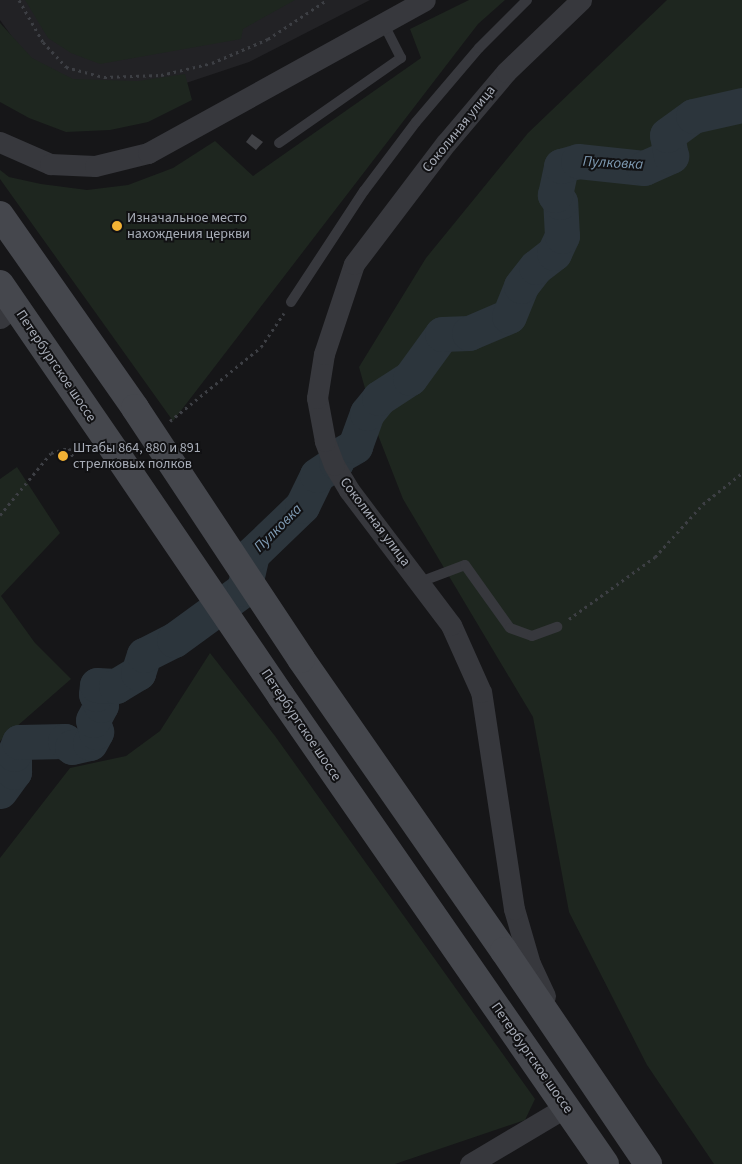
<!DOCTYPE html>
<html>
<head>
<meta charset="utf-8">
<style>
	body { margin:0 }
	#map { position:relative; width:742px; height:1164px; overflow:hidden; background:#161618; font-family:"Source Sans 3",sans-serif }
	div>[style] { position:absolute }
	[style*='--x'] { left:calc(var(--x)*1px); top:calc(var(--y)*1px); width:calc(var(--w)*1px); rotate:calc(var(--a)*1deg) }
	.built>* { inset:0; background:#222225 }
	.green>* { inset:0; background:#1e261f }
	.river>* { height:35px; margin:-17.5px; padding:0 17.5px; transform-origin:17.5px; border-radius:17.5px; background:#2c353c }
	.building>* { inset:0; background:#404145 }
	.path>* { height:3px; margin-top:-1.5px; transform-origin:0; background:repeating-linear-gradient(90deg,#3d3f44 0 2.5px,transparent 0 6.5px) }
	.service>* { height:10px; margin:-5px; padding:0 5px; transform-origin:5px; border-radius:5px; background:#37383d }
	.minor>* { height:21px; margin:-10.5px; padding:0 10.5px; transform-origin:10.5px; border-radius:10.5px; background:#37383d }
	.secondary>* { height:28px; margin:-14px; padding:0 14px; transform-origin:14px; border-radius:14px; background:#45474d }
	.secondary-bridge>* { height:28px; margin:-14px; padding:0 14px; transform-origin:14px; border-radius:14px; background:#45474d }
	.dots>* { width:14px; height:14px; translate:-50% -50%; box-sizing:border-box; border:2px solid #111113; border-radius:50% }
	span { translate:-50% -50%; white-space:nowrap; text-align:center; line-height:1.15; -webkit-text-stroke:4px #111113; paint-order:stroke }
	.street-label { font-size:14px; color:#a8adb8 }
	.poi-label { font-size:14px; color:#a8adb8 }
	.left { translate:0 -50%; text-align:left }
	.water-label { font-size:15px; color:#7f9bb3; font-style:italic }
</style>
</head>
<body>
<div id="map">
	<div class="built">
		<i style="clip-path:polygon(0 0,370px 0,249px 62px,144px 97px,74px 88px,28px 59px,0 20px)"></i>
	</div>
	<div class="green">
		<i style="clip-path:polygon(25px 0,295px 0,243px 29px,241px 39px,100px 64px,71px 53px,48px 38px)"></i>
		<i style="clip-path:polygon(469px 0,505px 0,478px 24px,173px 421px,0 179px,0 170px,9px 177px,41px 184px,87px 190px,128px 185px,173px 168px,215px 141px,253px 176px,421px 58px,410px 29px)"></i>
		<i style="clip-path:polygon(667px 0,742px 0,742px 1164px,714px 1164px,647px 1065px,569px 912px,533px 717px,403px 499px,378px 435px,359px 367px,426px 258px,528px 133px)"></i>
		<i style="clip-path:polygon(0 23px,32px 58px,73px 79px,138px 81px,185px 74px,192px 100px,148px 122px,110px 130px,66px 132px,29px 118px,0 102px)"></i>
		<i style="clip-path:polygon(17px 467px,60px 533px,1px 596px,35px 643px,71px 679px,0 741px,0 479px)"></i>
		<i style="clip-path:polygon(210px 653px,275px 736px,535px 1099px,525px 1120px,395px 1164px,0 1164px,0 858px,70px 768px,126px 756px,160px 731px)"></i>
	</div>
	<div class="river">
		<i style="--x:0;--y:791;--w:24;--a:-54"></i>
		<i style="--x:14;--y:772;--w:18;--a:-90"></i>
		<i style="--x:14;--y:754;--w:13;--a:-67"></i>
		<i style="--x:19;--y:742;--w:46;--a:-1.2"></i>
		<i style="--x:65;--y:741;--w:9;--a:41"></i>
		<i style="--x:72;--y:747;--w:18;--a:-13"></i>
		<i style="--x:90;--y:743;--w:13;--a:-61"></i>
		<i style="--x:96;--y:732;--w:12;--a:-104"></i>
		<i style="--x:93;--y:720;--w:17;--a:-62"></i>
		<i style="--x:101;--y:705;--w:12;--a:-114"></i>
		<i style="--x:96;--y:694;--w:9;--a:-84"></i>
		<i style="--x:97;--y:685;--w:19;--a:3"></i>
		<i style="--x:116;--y:686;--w:26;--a:-31"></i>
		<i style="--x:138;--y:673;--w:19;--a:-72"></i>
		<i style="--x:144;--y:655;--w:34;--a:-27"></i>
		<i style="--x:174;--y:640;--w:87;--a:-36.1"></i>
		<i style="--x:244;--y:589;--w:36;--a:-77"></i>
		<i style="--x:252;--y:554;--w:69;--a:-43.8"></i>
		<i style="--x:302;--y:506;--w:34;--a:-64"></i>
		<i style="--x:317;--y:475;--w:23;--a:-34"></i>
		<i style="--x:336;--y:462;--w:6;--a:-72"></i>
		<i style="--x:338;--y:456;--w:20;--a:-30"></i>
		<i style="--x:355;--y:446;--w:35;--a:-70"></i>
		<i style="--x:367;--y:413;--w:19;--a:-51"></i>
		<i style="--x:379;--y:398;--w:37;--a:-33"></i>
		<i style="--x:410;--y:378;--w:54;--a:-54"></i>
		<i style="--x:442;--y:334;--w:27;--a:-2"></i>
		<i style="--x:469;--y:333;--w:43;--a:-23"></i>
		<i style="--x:509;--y:316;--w:32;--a:-68"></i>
		<i style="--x:521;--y:286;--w:24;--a:-52"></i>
		<i style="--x:536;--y:267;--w:23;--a:-38"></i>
		<i style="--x:554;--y:253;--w:19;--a:-65"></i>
		<i style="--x:562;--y:236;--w:34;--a:-93"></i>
		<i style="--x:560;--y:202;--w:9;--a:-126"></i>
		<i style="--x:555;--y:195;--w:30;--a:-78"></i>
		<i style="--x:561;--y:166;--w:18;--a:-16"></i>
		<i style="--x:578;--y:161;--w:66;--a:6.1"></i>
		<i style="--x:644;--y:168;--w:30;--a:-24"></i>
		<i style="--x:671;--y:156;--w:21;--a:-101"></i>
		<i style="--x:667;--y:135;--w:32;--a:-36"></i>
		<i style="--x:693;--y:116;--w:50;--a:-12.7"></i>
	</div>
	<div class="building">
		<i style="clip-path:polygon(252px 134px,263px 142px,256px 150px,246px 142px)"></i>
	</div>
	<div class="path">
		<i style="--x:19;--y:0;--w:48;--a:60.3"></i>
		<i style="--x:43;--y:42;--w:34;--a:47"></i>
		<i style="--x:66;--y:67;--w:39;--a:15"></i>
		<i style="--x:104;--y:77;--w:57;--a:-2"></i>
		<i style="--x:161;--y:75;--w:52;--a:-13.2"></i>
		<i style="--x:212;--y:63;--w:61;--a:-23.2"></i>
		<i style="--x:268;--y:39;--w:71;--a:-33.5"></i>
		<i style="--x:170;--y:421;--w:117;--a:-39.1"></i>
		<i style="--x:261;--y:347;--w:41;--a:-55.9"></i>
		<i style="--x:0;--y:515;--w:80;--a:-50.6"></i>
		<i style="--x:51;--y:453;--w:19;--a:-16"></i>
		<i style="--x:69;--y:448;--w:17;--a:66"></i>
		<i style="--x:76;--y:464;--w:21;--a:0"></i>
		<i style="--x:569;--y:619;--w:106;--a:-35.8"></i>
		<i style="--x:655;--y:557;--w:72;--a:-47.8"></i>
		<i style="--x:703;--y:504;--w:50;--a:-38.5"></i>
	</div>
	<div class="service">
		<i style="--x:279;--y:143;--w:149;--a:-34.9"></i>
		<i style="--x:401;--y:58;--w:39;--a:-117"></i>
		<i style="--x:291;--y:302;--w:133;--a:-56.7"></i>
		<i style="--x:364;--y:191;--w:86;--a:-53"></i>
		<i style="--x:416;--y:122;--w:97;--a:-49.6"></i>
		<i style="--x:479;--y:48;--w:68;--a:-45"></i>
		<i style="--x:420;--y:582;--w:48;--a:-20.7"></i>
		<i style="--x:465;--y:565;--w:77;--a:54.5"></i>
		<i style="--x:510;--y:628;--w:23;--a:20"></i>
		<i style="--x:532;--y:636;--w:27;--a:-20"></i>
	</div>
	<div class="minor">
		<i style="--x:0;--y:142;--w:55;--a:23.7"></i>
		<i style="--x:50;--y:164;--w:45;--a:2.5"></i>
		<i style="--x:95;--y:166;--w:55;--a:-13.8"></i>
		<i style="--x:148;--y:153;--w:316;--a:-28.9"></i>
		<i style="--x:0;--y:318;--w:19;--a:-39"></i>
		<i style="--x:545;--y:996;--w:35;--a:-115"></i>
		<i style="--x:530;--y:964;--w:57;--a:-106.2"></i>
		<i style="--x:514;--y:909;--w:219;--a:-98.6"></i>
		<i style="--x:481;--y:692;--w:73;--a:-114.1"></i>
		<i style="--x:451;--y:625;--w:169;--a:-127.1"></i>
		<i style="--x:349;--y:490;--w:29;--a:-121"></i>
		<i style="--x:334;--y:465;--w:26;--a:-111"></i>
		<i style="--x:325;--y:441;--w:44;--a:-100.5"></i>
		<i style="--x:317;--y:398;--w:45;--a:-81"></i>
		<i style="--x:324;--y:354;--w:95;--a:-71.6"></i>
		<i style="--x:354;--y:264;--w:152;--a:-52.8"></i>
		<i style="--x:446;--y:143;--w:93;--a:-49.8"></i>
		<i style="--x:506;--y:72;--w:104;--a:-43.8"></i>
		<i style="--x:470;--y:1164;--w:112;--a:-30.7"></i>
	</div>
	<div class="secondary">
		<i style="--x:0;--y:215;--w:236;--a:55"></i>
		<i style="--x:0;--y:284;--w:209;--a:55.5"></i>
		<i style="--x:301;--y:659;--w:356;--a:55.2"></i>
		<i style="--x:504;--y:951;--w:257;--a:55.9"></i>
		<i style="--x:281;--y:696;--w:569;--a:55.3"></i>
	</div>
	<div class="secondary-bridge">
		<i style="--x:135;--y:408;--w:301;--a:56.5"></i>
		<i style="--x:118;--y:456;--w:290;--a:55.8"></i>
	</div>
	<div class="dots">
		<i style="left:117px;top:226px;background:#f2b134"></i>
		<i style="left:63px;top:456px;background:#f2b134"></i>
	</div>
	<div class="street-label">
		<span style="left:459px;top:129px;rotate:-51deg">Соколиная улица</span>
		<span style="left:56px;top:366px;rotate:56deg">Петербургское шоссе</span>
		<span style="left:375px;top:522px;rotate:53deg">Соколиная улица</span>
		<span style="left:301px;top:725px;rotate:56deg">Петербургское шоссе</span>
		<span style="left:532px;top:1058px;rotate:55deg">Петербургское шоссе</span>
	</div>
	<div class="poi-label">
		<span class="left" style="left:127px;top:226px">Изначальное место<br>нахождения церкви</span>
		<span class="left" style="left:73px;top:456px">Штабы 864, 880 и 891<br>стрелковых полков</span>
	</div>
	<div class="water-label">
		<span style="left:613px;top:163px;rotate:3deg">Пулковка</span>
		<span style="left:278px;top:528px;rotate:-45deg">Пулковка</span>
	</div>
</div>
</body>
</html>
